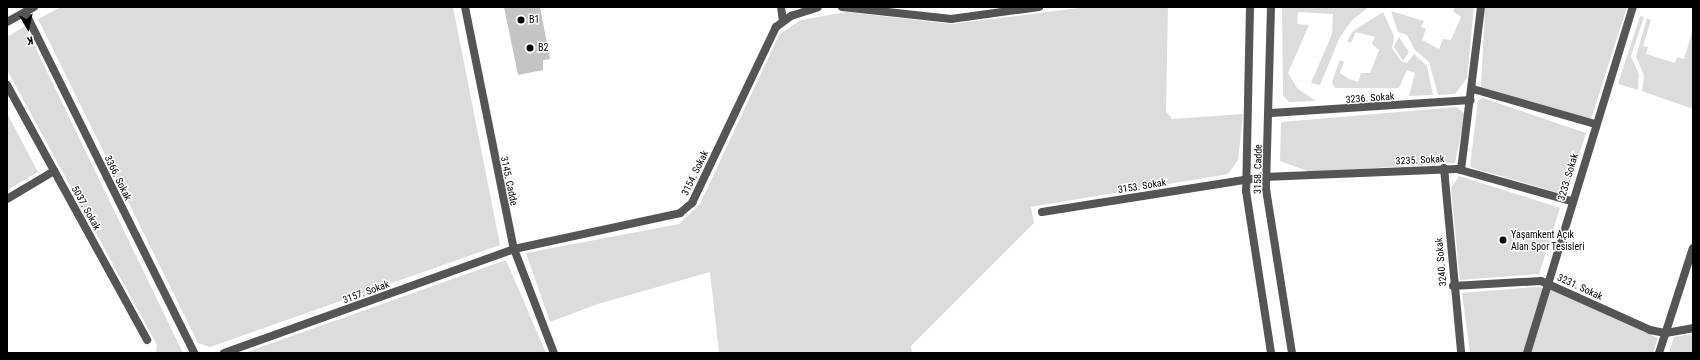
<!DOCTYPE html>
<html>
<head>
<meta charset="utf-8">
<style>
	body { margin:0 }
	#map { position:relative; width:1700px; height:360px; overflow:hidden; background:#fff; font-family:"Roboto Condensed",sans-serif }
	div>[style] { position:absolute }
	[style*='--x'] { left:calc(var(--x)*1px); top:calc(var(--y)*1px); width:calc(var(--w)*1px); rotate:calc(var(--a)*1deg) }
	.green>* { inset:0; background:#dcdcdc }
	.building>* { inset:0; background:#c4c4c4 }
	.minor>* { height:8px; margin:-4px; padding:0 4px; transform-origin:4px; border-radius:4px; background:#555 }
	.tertiary>* { height:8px; margin:-4px; padding:0 4px; transform-origin:4px; border-radius:4px; background:#555 }
	.dots>* { width:11px; height:11px; translate:-50% -50%; box-sizing:border-box; border:2px solid #fff; border-radius:50% }
	span { translate:-50% -50%; white-space:nowrap; text-align:center; line-height:1.15; -webkit-text-stroke:3px #fff; paint-order:stroke }
	.poi-label { font-size:10px; color:#000 }
	.left { translate:0 -50%; text-align:left }
	.street-label { font-size:10px; color:#000 }
	.frame { position:absolute; inset:0; border:8px solid #000; pointer-events:none }
	.north { position:absolute; left:8px; top:8px; width:40px; height:40px; -webkit-text-stroke:3px #fff; paint-order:stroke; rotate:171deg; font-size:11px; font-weight:700; line-height:16px; text-align:center; color:#000 }
	.north::after { content:''; display:block; margin:auto; width:14px; height:18px; background:#000; clip-path:polygon(50% 0,100% 100%,50% 72%,0 100%) }
</style>
</head>
<body>
<div id="map">
	<div class="green">
		<i style="clip-path:polygon(61px 7px,453px 7px,500px 245px,210px 347px,198px 343px,38px 19px)"></i>
		<i style="clip-path:polygon(1087px 7px,1168px 7px,1166px 111px,1172px 119px,1243px 114px,1238px 160px,1228px 174px,1031px 207px,1034px 223px,911px 346px,912px 353px,719px 353px,710px 272px,598px 304px,550px 322px,526px 253px,679px 224px,700px 204px,779px 35px,801px 20px,846px 12px,952px 24px)"></i>
		<i style="clip-path:polygon(1282px 7px,1369px 7px,1352px 20px,1340px 37px,1320px 85px,1311px 83px,1332px 34px,1333px 14px,1298px 12px,1297px 24px,1309px 25px,1288px 73px,1297px 88px,1316px 101px,1289px 102px,1283px 95px)"></i>
		<i style="clip-path:polygon(1455px 7px,1474px 7px,1467px 78px,1455px 94px,1438px 95px,1429px 62px,1415px 50px,1407px 35px,1398px 32px,1391px 11px,1424px 21px,1421px 27px,1426px 29px,1422px 40px,1439px 49px,1443px 39px,1451px 40px,1461px 17px,1453px 11px)"></i>
		<i style="clip-path:polygon(1485px 7px,1627px 7px,1591px 119px,1481px 87px)"></i>
		<i style="clip-path:polygon(1383px 12px,1394px 36px,1392px 48px,1401px 61px,1407px 63px,1414px 54px,1427px 66px,1433px 95px,1409px 96px,1415px 73px,1407px 70px,1399px 88px,1335px 88px,1332px 82px,1340px 60px,1344px 62px,1340px 73px,1349px 79px,1358px 82px,1361px 73px,1370px 73px,1379px 50px,1372px 44px,1375px 37px,1356px 32px,1351px 43px,1347px 41px,1353px 31px)"></i>
		<i style="clip-path:polygon(1640px 16px,1644px 17px,1631px 56px,1639px 75px,1638px 90px,1618px 84px)"></i>
		<i style="clip-path:polygon(1647px 18px,1651px 20px,1643px 46px,1648px 47px,1646px 54px,1675px 63px,1677px 57px,1684px 59px,1693px 29px,1693px 109px,1642px 91px,1644px 76px,1636px 56px)"></i>
		<i style="clip-path:polygon(25px 26px,183px 353px,156px 353px,157px 345px,7px 70px,7px 37px)"></i>
		<i style="clip-path:polygon(1399px 37px,1409px 52px,1403px 61px,1394px 47px)"></i>
		<i style="clip-path:polygon(1483px 98px,1586px 133px,1566px 195px,1470px 167px,1478px 100px)"></i>
		<i style="clip-path:polygon(1457px 107px,1465px 114px,1455px 163px,1310px 172px,1280px 161px,1281px 122px)"></i>
		<i style="clip-path:polygon(7px 113px,38px 172px,7px 190px)"></i>
		<i style="clip-path:polygon(1459px 176px,1560px 208px,1539px 274px,1460px 280px,1451px 188px)"></i>
		<i style="clip-path:polygon(506px 260px,546px 353px,244px 353px)"></i>
		<i style="clip-path:polygon(1535px 287px,1552px 289px,1658px 338px,1653px 353px,1470px 353px,1462px 293px)"></i>
		<i style="clip-path:polygon(1693px 334px,1693px 353px,1669px 353px,1674px 337px)"></i>
	</div>
	<div class="building">
		<i style="clip-path:polygon(504px 7px,540px 7px,550px 59px,543px 60px,543px 70px,518px 75px)"></i>
	</div>
	<div class="minor">
		<i style="--x:465;--y:7;--w:247;--a:78.6"></i>
		<i style="--x:514;--y:249;--w:111;--a:69"></i>
		<i style="--x:781;--y:7;--w:14;--a:82"></i>
		<i style="--x:842;--y:7;--w:110;--a:6.3"></i>
		<i style="--x:951;--y:19;--w:89;--a:-7.8"></i>
		<i style="--x:25;--y:12;--w:381;--a:63.6"></i>
		<i style="--x:7;--y:85;--w:291;--a:61.2"></i>
		<i style="--x:1473;--y:89;--w:127;--a:16"></i>
		<i style="--x:1271;--y:113;--w:200;--a:-3.7"></i>
		<i style="--x:1444;--y:168;--w:186;--a:84.7"></i>
		<i style="--x:1461;--y:170;--w:164;--a:-83"></i>
		<i style="--x:1266;--y:177;--w:191;--a:-2.4"></i>
		<i style="--x:1457;--y:169;--w:118;--a:15.7"></i>
		<i style="--x:7;--y:199;--w:55;--a:-30.8"></i>
		<i style="--x:1042;--y:212;--w:206;--a:-9"></i>
		<i style="--x:1453;--y:286;--w:88;--a:-3.3"></i>
		<i style="--x:1541;--y:281;--w:120;--a:24.2"></i>
		<i style="--x:1650;--y:330;--w:16;--a:11"></i>
		<i style="--x:1666;--y:333;--w:27;--a:-10"></i>
		<i style="--x:224;--y:353;--w:308;--a:-19.7"></i>
		<i style="--x:514;--y:249;--w:170;--a:-12.2"></i>
		<i style="--x:680;--y:213;--w:16;--a:-40"></i>
		<i style="--x:692;--y:203;--w:195;--a:-64.5"></i>
		<i style="--x:776;--y:27;--w:19;--a:-36"></i>
		<i style="--x:791;--y:16;--w:28;--a:-18"></i>
		<i style="--x:1527;--y:353;--w:362;--a:-73"></i>
		<i style="--x:1659;--y:353;--w:110;--a:-72.1"></i>
	</div>
	<div class="tertiary">
		<i style="--x:1250;--y:7;--w:184;--a:91.2"></i>
		<i style="--x:1246;--y:191;--w:164;--a:81.2"></i>
		<i style="--x:1271;--y:7;--w:182;--a:91.6"></i>
		<i style="--x:1266;--y:189;--w:166;--a:81"></i>
		<i style="--x:7;--y:22;--w:31;--a:-29"></i>
		<i style="--x:1245;--y:180;--w:21;--a:-8"></i>
	</div>
	<div class="dots">
		<i style="left:521px;top:20px;background:#000"></i>
		<i style="left:530px;top:48px;background:#000"></i>
		<i style="left:1503px;top:240px;background:#000"></i>
	</div>
	<div class="poi-label">
		<span class="left" style="left:529px;top:20px">B1</span>
		<span class="left" style="left:538px;top:48px">B2</span>
		<span class="left" style="left:1511px;top:240px">Yaşamkent Açık<br>Alan Spor Tesisleri</span>
	</div>
	<div class="street-label">
		<span style="left:1370px;top:98px;rotate:-4deg">3236. Sokak</span>
		<span style="left:1420px;top:160px;rotate:-3deg">3235. Sokak</span>
		<span style="left:1258px;top:169px;rotate:-89deg">3158. Cadde</span>
		<span style="left:695px;top:173px;rotate:-64deg">3154. Sokak</span>
		<span style="left:1568px;top:177px;rotate:-73deg">3233. Sokak</span>
		<span style="left:118px;top:178px;rotate:64deg">3366. Sokak</span>
		<span style="left:509px;top:181px;rotate:78deg">3145. Cadde</span>
		<span style="left:1142px;top:186px;rotate:-9deg">3153. Sokak</span>
		<span style="left:86px;top:208px;rotate:61deg">5037. Sokak</span>
		<span style="left:1441px;top:262px;rotate:-95deg">3240. Sokak</span>
		<span style="left:1580px;top:287px;rotate:25deg">3231. Sokak</span>
		<span style="left:366px;top:292px;rotate:-20deg">3157. Sokak</span>
	</div>
	<div class="frame"></div>
	<div class="north">K</div>
</div>
</body>
</html>
